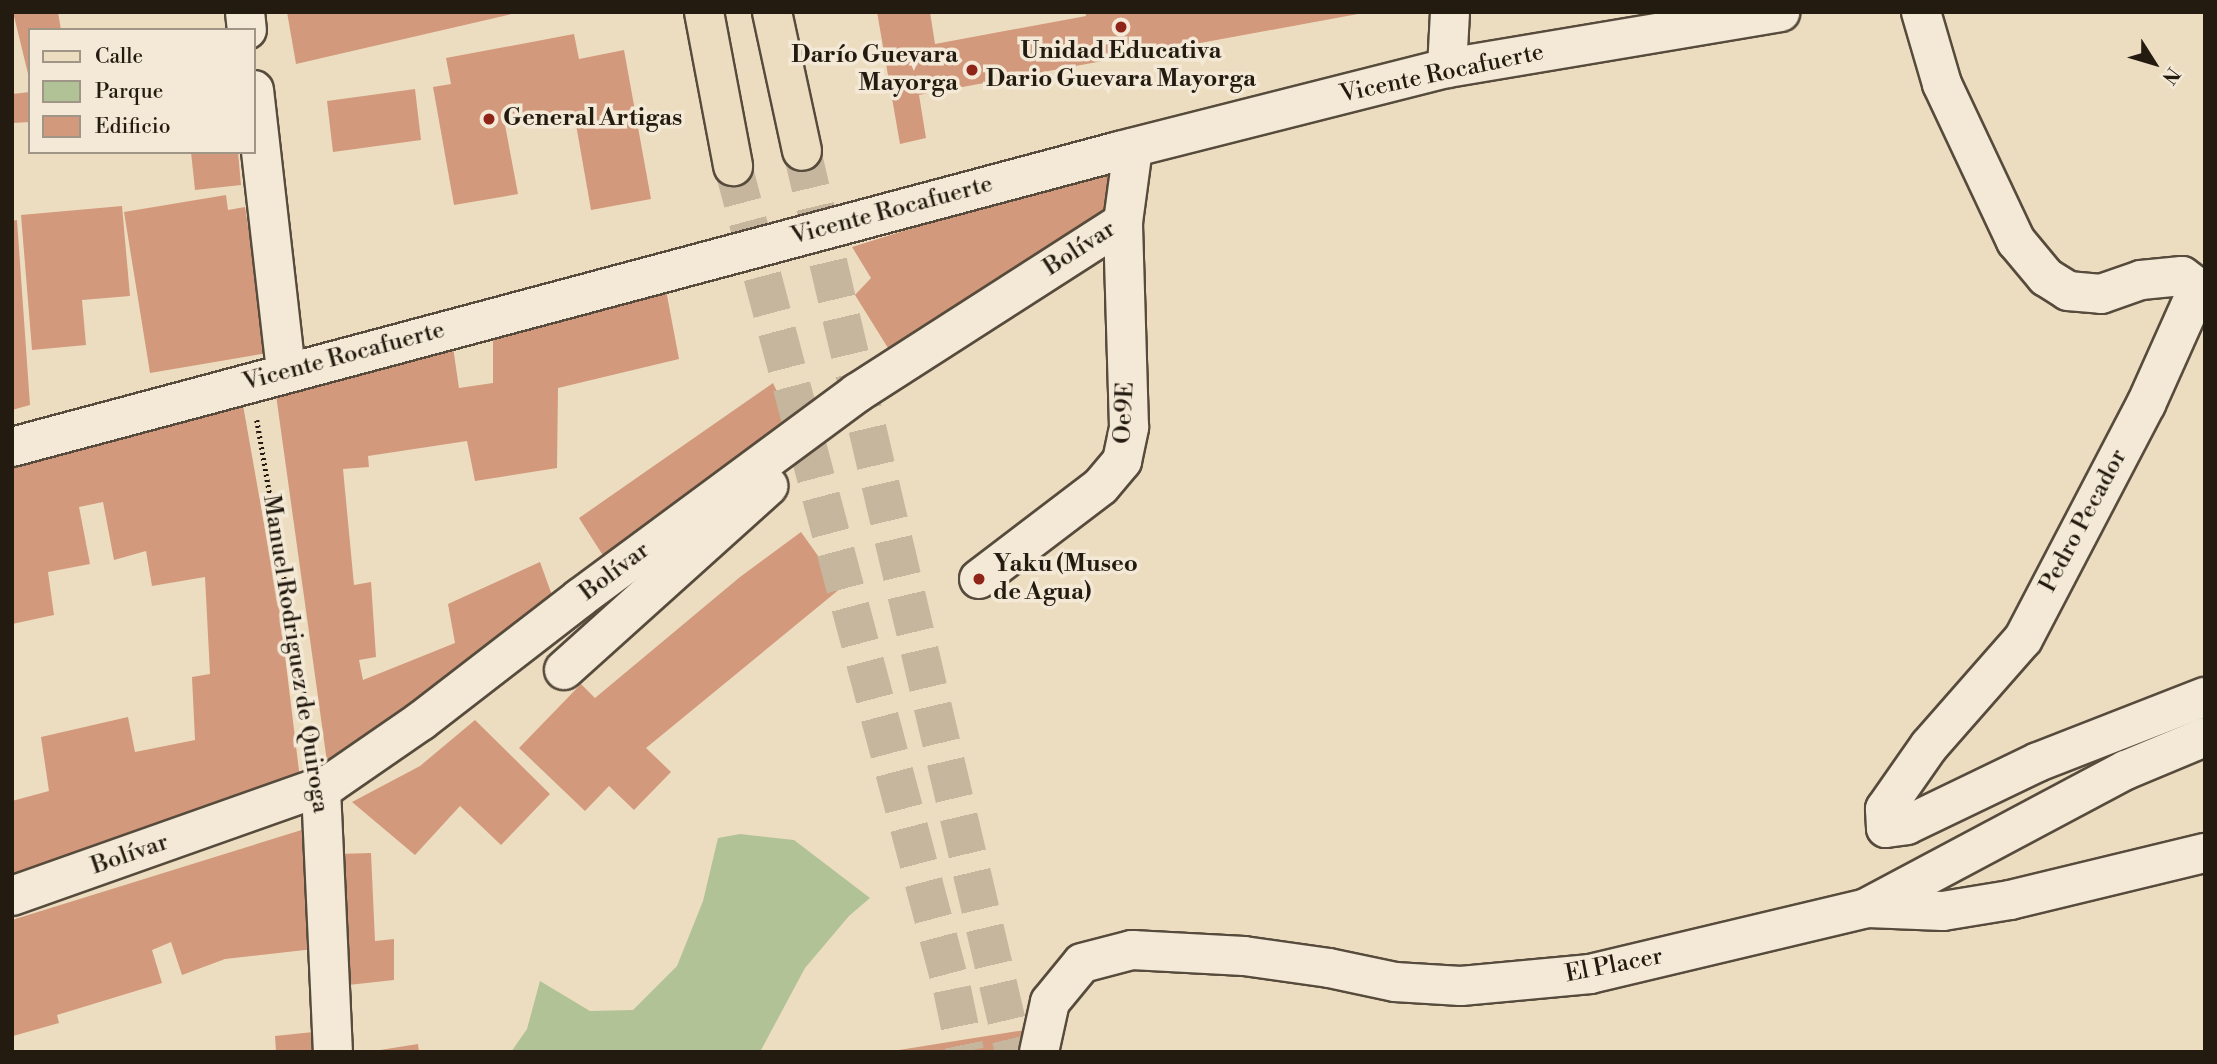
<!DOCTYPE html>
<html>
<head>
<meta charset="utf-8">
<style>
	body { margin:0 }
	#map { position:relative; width:2217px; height:1064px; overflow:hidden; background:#edddc0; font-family:"Libre Bodoni",serif }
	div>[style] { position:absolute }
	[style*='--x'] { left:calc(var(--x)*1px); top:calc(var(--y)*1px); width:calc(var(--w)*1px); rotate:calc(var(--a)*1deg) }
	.green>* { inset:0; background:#b2c297 }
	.building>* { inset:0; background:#d2997c }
	.major-tunnel>* { height:38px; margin-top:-19px; transform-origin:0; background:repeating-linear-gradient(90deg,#c5b69d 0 38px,transparent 0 57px) }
	.path>* { height:4.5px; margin-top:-2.25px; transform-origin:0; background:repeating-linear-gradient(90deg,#231a10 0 2px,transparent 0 5.5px) }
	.roads { filter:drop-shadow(2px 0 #564b3c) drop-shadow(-2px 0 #564b3c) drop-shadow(0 2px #564b3c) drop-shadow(0 -2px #564b3c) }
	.minor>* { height:38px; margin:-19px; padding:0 19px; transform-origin:19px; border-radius:19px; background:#f3e9d6 }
	.major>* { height:38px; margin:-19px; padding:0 19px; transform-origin:19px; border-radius:19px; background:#edddc0 }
	.dots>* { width:19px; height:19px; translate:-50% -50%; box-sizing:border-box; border:4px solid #f3e9d6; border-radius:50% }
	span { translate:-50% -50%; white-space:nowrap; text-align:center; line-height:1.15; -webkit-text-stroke:7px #f3e9d6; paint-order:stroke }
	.poi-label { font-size:24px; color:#231a10; font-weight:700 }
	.right { translate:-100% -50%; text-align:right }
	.left { translate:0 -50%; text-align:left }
	.street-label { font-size:24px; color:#231a10 }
	.frame { position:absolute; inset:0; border:14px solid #231a10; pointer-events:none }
	.legend { position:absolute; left:28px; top:28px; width:228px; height:126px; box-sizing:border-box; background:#f3e9d6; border:2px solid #a09687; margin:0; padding:9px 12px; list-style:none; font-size:21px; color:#231a10 }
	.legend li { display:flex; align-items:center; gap:14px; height:35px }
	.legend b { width:35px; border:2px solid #a09687 }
	.north { position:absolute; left:2119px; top:28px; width:70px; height:70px; -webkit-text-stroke:5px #f3e9d6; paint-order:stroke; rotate:127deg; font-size:19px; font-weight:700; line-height:28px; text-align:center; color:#231a10 }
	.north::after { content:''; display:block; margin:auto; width:24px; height:32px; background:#231a10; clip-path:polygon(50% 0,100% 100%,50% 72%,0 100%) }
</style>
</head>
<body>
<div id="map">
	<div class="green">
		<i style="clip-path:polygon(740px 834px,794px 840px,870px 898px,849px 916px,805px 968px,760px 1052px,511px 1052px,527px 1029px,540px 981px,590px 1011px,633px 1010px,677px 966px,703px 901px,718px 838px)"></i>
	</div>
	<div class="building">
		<i style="clip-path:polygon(13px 12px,58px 12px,61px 30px,30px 30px,30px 82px)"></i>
		<i style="clip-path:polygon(287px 12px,516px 12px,516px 13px,296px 64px)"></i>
		<i style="clip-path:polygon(877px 12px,930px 12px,935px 44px,1086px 16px,1085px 12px,1358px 14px,919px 95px,926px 138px,900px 144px)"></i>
		<i style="clip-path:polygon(574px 34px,579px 59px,624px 50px,651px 199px,591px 210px,574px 113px,505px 125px,518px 194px,454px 205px,433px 87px,451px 84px,446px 58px)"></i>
		<i style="clip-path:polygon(415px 89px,421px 140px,333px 152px,327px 101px)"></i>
		<i style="clip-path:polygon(30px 92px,30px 122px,12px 123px,12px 94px)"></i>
		<i style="clip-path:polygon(191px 152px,238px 152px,241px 185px,195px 190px)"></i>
		<i style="clip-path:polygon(1123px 167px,1119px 201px,893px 356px,855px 295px,871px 278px,852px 247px,1022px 194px)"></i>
		<i style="clip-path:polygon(226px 195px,228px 210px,245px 207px,268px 353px,150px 373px,124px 212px)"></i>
		<i style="clip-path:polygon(122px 206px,130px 296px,82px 300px,86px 345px,32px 350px,21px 215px)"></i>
		<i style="clip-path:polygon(17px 220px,30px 405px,12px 410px,12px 221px)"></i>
		<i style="clip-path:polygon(666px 290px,679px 359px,558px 388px,557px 468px,475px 481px,467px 441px,368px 456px,369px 467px,343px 469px,354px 585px,371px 582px,376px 657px,359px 660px,363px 680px,455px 643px,448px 604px,540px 562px,557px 609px,328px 769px,276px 395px,453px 347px,459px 388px,493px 383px,493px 331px)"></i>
		<i style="clip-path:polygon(773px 383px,794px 428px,611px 568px,579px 518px)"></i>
		<i style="clip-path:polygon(243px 405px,280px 614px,300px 779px,12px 878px,12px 801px,49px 791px,41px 737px,128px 717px,135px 752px,195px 740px,192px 677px,210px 674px,205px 577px,152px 586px,146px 551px,114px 560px,103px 502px,79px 507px,90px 564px,48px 572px,54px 615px,12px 624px,12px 467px)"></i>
		<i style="clip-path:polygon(801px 532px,841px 588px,646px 748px,671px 772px,634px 810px,609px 786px,585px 811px,519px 748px,581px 684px,595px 698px,740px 577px)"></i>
		<i style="clip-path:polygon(475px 720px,550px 794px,501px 845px,460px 806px,415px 855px,352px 802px,420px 766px)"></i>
		<i style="clip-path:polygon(308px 828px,314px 949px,225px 959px,182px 975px,171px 942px,152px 950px,162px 983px,57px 1015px,59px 1023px,13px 1036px,12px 920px)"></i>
		<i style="clip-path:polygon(371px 853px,375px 941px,394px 939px,394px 980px,339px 986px,336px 854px)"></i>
		<i style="clip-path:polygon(1050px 1026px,1054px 1052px,899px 1052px,899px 1050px)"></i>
		<i style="clip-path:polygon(323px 1031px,325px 1052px,276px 1052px,275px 1036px)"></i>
		<i style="clip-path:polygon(418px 1044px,419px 1052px,380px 1052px,380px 1050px)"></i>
	</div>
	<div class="major-tunnel">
		<i style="--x:802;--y:151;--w:926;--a:76.76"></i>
		<i style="--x:733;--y:166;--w:852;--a:75.1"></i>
		<i style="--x:952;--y:989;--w:64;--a:78.3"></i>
	</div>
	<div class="path">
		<i style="--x:257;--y:420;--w:335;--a:80.2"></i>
	</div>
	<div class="roads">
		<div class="minor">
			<i style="--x:245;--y:12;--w:18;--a:84"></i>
			<i style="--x:1921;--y:12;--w:75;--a:73.7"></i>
			<i style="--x:1942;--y:84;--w:174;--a:64.8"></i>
			<i style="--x:2016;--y:241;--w:47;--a:50.2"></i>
			<i style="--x:2046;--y:277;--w:26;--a:32"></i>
			<i style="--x:2068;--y:291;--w:33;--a:5"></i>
			<i style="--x:2101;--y:294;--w:42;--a:-19.3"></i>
			<i style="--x:2141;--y:280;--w:41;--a:-5.6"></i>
			<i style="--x:2182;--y:276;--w:20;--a:37"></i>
			<i style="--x:2198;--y:288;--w:127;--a:114.1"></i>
			<i style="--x:2146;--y:404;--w:265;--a:117.6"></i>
			<i style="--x:2023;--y:639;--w:142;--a:131.3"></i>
			<i style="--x:1929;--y:746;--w:77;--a:124.9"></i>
			<i style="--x:1885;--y:809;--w:19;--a:87"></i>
			<i style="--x:1886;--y:828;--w:21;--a:-8"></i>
			<i style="--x:1907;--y:825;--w:145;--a:-25.7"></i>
			<i style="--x:2038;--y:762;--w:179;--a:-21.3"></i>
			<i style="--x:1447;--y:68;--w:56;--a:-86.9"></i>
			<i style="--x:254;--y:90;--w:284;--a:83.5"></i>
			<i style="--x:12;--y:447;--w:1146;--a:-14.97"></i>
			<i style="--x:1119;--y:151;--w:338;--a:-14.2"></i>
			<i style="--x:1447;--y:68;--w:338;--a:-9.5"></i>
			<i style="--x:979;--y:579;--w:153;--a:-37.3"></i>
			<i style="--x:1101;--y:486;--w:33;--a:-50"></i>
			<i style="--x:1122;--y:461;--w:35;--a:-78"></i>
			<i style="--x:1129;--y:427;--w:205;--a:-91.7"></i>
			<i style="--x:1123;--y:222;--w:75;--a:-82.3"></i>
			<i style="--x:564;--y:670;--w:275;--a:-42"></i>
			<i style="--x:321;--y:789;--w:263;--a:87.4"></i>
			<i style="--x:12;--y:896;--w:338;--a:-19.5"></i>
			<i style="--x:331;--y:783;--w:109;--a:-34.6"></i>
			<i style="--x:421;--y:721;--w:201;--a:-37.7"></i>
			<i style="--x:580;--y:598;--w:345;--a:-36.5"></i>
			<i style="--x:857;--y:393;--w:316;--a:-32.7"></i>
			<i style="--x:1868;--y:908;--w:75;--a:2.3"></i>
			<i style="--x:1943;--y:911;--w:68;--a:-9.3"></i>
			<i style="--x:2010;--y:900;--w:201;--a:-13.6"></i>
			<i style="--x:1039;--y:1052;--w:51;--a:-77.6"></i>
			<i style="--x:1050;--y:1002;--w:50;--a:-50.6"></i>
			<i style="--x:1082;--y:963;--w:52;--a:-14.6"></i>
			<i style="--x:1132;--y:950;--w:112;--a:3.1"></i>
			<i style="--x:1244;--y:956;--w:86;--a:8"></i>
			<i style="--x:1329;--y:968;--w:67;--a:12"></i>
			<i style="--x:1395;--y:982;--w:66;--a:3.5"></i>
			<i style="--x:1461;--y:986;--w:130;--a:-5.3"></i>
			<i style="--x:1590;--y:974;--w:284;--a:-13.4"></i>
			<i style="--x:1866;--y:908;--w:294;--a:-28"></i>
			<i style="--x:2126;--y:770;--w:86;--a:-22.7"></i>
		</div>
		<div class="major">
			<i style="--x:704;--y:12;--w:157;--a:79.3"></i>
			<i style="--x:772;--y:12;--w:142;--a:77.8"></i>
		</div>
	</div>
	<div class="dots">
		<i style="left:1121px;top:27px;background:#8f2418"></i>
		<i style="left:972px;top:70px;background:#8f2418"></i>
		<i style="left:489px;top:119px;background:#8f2418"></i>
		<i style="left:979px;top:579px;background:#8f2418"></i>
	</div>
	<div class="poi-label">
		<span style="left:1121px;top:66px">Unidad Educativa<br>Dario Guevara Mayorga</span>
		<span class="right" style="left:958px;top:70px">Darío Guevara<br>Mayorga</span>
		<span class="left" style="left:503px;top:119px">General Artigas</span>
		<span class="left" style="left:993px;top:579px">Yaku (Museo<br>de Agua)</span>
	</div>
	<div class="street-label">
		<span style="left:1442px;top:74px;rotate:-12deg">Vicente Rocafuerte</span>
		<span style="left:892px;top:211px;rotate:-15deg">Vicente Rocafuerte</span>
		<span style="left:1080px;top:249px;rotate:-33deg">Bolívar</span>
		<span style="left:344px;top:357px;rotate:-15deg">Vicente Rocafuerte</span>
		<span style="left:1125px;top:413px;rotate:-87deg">Oe9E</span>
		<span style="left:2084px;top:521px;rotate:-62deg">Pedro Pecador</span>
		<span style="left:615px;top:572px;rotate:-37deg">Bolívar</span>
		<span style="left:295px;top:654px;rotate:81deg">Manuel Rodriguez de Quiroga</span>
		<span style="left:130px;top:855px;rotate:-19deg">Bolívar</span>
		<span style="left:1614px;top:966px;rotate:-11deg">El Placer</span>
	</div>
	<div class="frame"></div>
	<ul class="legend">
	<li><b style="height:9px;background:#edddc0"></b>Calle</li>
	<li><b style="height:19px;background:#b2c297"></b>Parque</li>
	<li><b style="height:19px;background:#d2997c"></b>Edificio</li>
	</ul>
	<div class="north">N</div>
</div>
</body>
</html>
